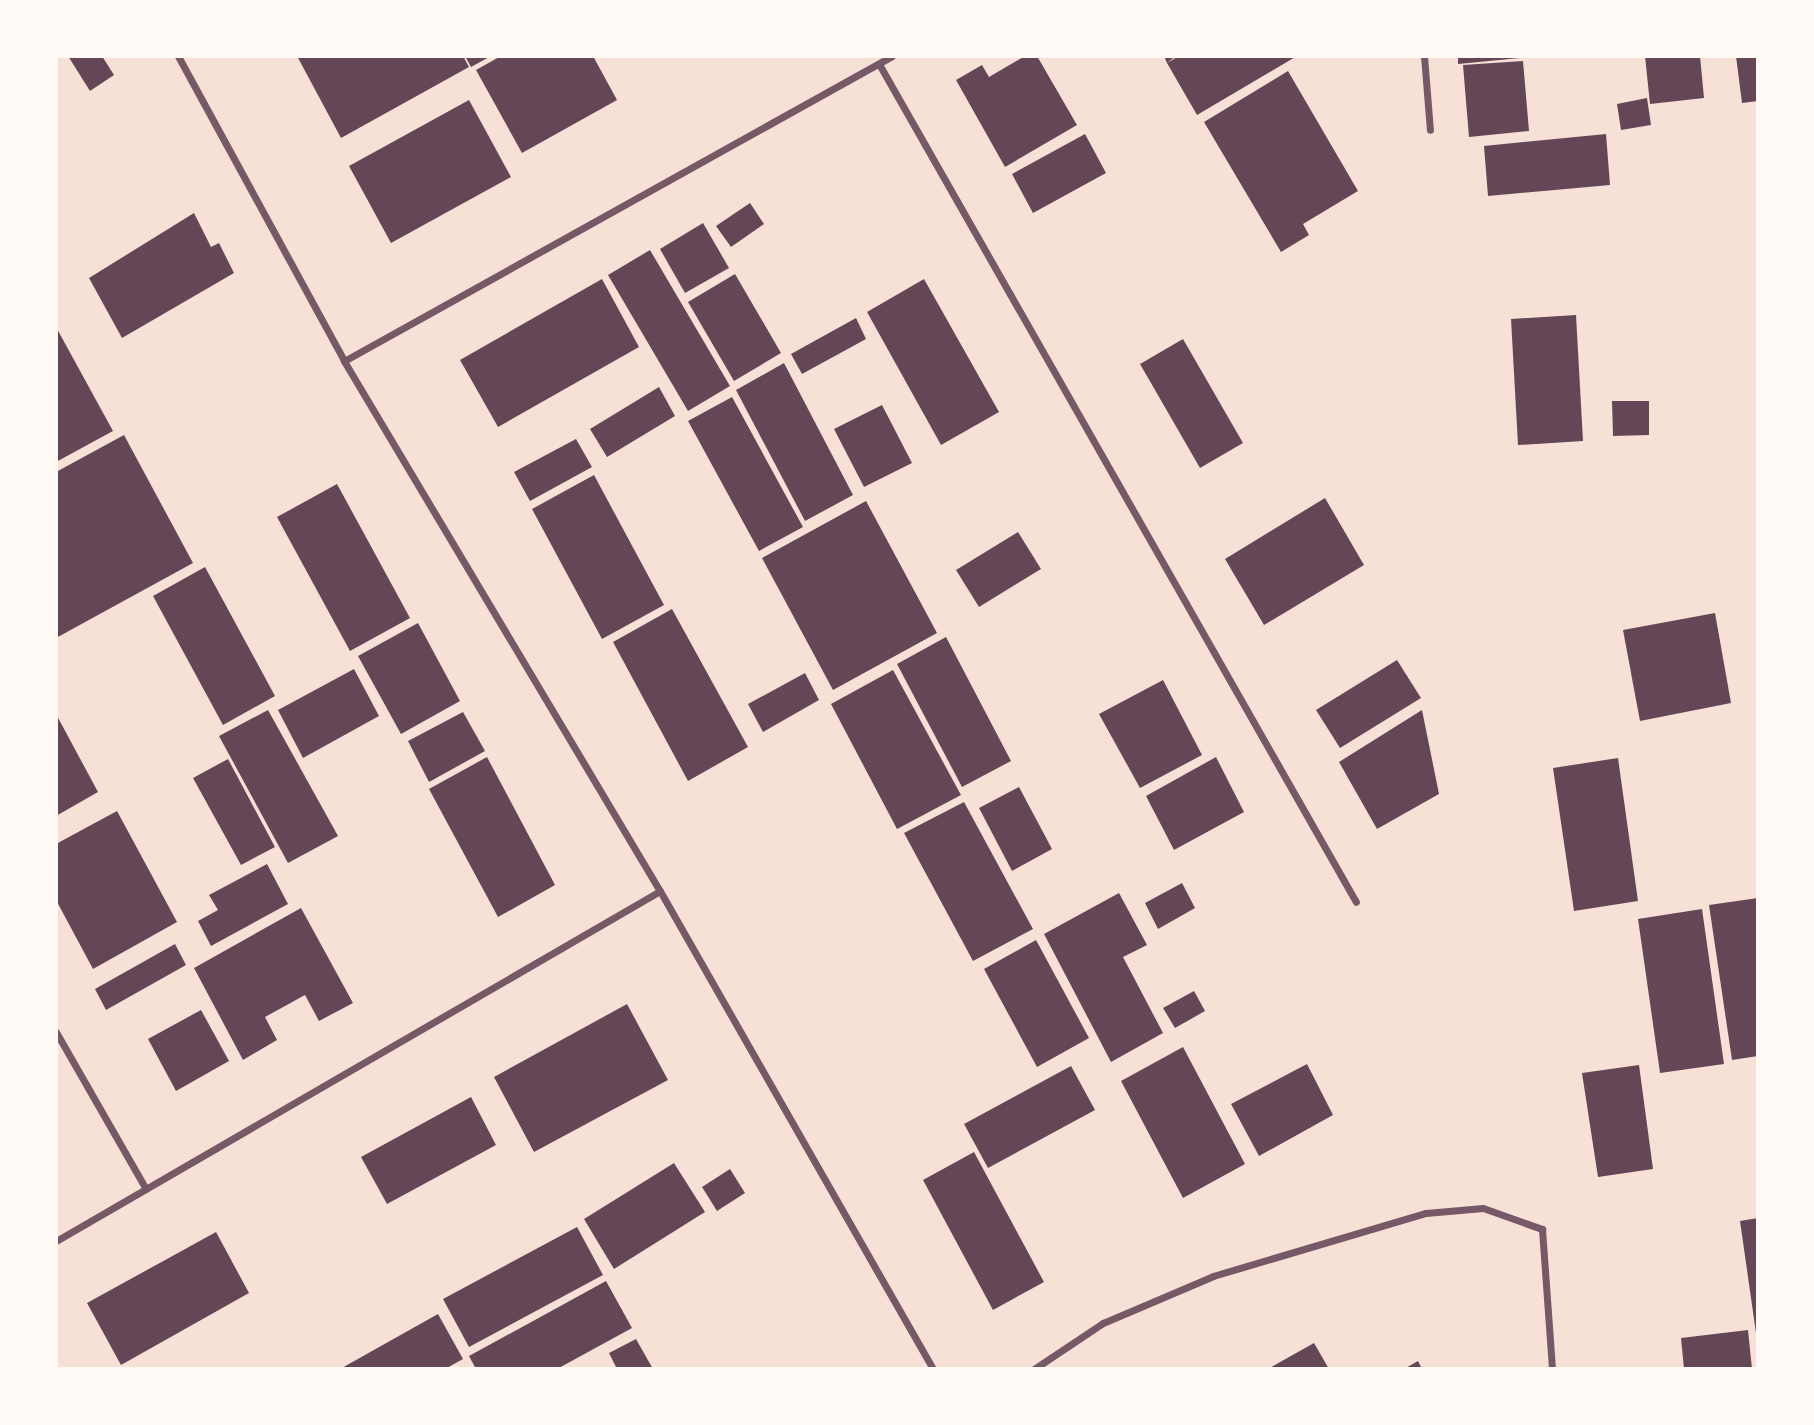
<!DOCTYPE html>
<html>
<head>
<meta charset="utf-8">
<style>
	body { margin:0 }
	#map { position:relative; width:1814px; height:1425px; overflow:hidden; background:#f7e1d7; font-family:"Alegreya Sans",sans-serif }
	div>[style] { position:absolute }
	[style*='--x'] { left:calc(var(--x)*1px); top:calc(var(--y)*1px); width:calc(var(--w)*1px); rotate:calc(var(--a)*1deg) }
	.building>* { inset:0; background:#644757 }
	.minor>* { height:7px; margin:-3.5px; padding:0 3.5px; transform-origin:3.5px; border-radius:3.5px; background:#755966 }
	span { translate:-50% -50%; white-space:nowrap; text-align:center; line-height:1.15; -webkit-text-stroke:6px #fffaf5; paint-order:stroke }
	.frame { position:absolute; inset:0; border:58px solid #fffaf5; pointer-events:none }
</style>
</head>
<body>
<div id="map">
	<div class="building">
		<i style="clip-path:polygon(68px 56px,102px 56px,114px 75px,90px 91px)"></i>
		<i style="clip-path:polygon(297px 56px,463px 56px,469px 67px,341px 138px)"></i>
		<i style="clip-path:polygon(465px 56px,491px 56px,471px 67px)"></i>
		<i style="clip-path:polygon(501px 56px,593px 56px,617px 100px,522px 153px,476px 70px)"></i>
		<i style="clip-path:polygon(1025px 56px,1037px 56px,1077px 125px,1005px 167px,956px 80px,982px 65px,989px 77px)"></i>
		<i style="clip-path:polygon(1164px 56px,1176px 56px,1167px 63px,1179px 56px,1297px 56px,1197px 115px,1167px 63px)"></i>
		<i style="clip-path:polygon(1458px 56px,1520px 56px,1520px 58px,1458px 64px)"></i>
		<i style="clip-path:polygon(1645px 56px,1700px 56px,1704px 98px,1650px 104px)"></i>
		<i style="clip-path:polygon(1736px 56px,1758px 56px,1758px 101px,1742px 103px)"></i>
		<i style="clip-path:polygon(1523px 61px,1529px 131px,1469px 137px,1463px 65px)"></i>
		<i style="clip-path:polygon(1288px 71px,1358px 191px,1303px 224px,1309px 235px,1281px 252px,1204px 122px)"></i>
		<i style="clip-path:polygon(1647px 98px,1651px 125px,1621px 130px,1617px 104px)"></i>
		<i style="clip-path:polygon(469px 100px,511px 177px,391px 243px,349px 166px)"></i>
		<i style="clip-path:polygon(1085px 134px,1106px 173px,1033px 213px,1012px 174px)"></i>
		<i style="clip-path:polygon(1606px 134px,1610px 185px,1488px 196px,1484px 146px)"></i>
		<i style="clip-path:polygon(750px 203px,764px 224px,731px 247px,716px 226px)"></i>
		<i style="clip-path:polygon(194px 213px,211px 247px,219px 243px,234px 273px,122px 338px,89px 278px)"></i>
		<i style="clip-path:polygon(703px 223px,729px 268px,685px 293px,660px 249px)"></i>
		<i style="clip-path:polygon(650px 250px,730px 386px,688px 411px,608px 275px)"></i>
		<i style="clip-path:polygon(735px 274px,781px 353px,734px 381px,688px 302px)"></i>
		<i style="clip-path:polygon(602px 279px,639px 347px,498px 427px,460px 360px)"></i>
		<i style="clip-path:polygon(924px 279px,999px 412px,941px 445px,867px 312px)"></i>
		<i style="clip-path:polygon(1576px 315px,1583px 441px,1518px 445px,1511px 319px)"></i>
		<i style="clip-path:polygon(856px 318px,866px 339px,802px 374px,791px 354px)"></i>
		<i style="clip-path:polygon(56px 327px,113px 431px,56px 462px)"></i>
		<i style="clip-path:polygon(1183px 339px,1243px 443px,1200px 468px,1140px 364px)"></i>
		<i style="clip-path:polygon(784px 363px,853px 495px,805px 521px,736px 390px)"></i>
		<i style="clip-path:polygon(659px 387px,675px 416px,607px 457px,590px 429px)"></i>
		<i style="clip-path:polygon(732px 397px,803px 527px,759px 551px,688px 421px)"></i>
		<i style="clip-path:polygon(1612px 401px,1649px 401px,1649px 435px,1613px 436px)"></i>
		<i style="clip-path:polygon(882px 405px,912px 463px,864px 487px,834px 429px)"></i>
		<i style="clip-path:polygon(124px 435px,193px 563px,56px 638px,56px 472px)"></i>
		<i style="clip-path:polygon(576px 439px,592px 467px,530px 501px,514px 472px)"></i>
		<i style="clip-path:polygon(594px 475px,664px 605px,602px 639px,532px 509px)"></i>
		<i style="clip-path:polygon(337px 484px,410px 618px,350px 651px,277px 517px)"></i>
		<i style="clip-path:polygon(1325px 498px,1364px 565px,1264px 625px,1225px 559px)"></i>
		<i style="clip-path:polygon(866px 501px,937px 633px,833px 690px,762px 558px)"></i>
		<i style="clip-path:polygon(1018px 532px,1041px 569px,979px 607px,956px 570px)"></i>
		<i style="clip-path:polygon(205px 567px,275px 696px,223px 725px,153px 596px)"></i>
		<i style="clip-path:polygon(672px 609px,748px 747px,688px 781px,613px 642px)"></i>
		<i style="clip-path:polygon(1715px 613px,1731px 703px,1640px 721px,1623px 630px)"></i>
		<i style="clip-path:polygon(418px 623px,460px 701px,401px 734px,358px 656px)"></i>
		<i style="clip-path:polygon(946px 637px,1011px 761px,962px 787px,897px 664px)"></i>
		<i style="clip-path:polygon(1397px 660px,1421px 698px,1340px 748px,1316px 710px)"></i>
		<i style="clip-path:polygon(354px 669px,379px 716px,303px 758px,278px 710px)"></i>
		<i style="clip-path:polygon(893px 670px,961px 795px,897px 829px,831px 704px)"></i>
		<i style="clip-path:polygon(805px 673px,819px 700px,763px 732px,748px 704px)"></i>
		<i style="clip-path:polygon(1163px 680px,1202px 755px,1140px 788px,1099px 714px)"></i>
		<i style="clip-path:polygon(268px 710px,338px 836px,288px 863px,219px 736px)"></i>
		<i style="clip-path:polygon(1422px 710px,1439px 794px,1377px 829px,1339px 762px)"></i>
		<i style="clip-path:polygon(463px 712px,485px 751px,429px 782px,408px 741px)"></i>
		<i style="clip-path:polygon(56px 714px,98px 792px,56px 816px)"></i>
		<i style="clip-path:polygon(487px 757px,555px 885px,498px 917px,429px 789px)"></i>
		<i style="clip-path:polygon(1216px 757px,1244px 812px,1174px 850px,1146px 796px)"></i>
		<i style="clip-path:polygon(1618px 758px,1638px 901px,1574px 911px,1553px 768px)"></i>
		<i style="clip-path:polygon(228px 759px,275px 847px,241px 865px,193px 778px)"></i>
		<i style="clip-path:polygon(1019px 787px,1052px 849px,1012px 871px,979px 808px)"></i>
		<i style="clip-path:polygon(964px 802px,1033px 929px,973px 961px,904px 833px)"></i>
		<i style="clip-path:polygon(117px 811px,177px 922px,93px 969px,56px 900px,56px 844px)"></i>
		<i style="clip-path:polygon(267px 864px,288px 904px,211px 946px,198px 921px,218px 910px,209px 895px)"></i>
		<i style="clip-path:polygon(1182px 883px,1195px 908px,1158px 929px,1145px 903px)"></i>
		<i style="clip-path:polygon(1119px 893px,1147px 945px,1123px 957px,1163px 1033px,1111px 1062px,1044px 934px)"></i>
		<i style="clip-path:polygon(1758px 898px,1758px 1056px,1732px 1060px,1709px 905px)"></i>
		<i style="clip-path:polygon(301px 908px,353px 1003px,319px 1021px,305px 995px,265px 1017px,277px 1040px,243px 1060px,194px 968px)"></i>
		<i style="clip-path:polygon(1702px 909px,1724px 1064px,1660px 1073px,1638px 919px)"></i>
		<i style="clip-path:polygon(1036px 940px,1089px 1038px,1037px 1067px,984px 969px)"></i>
		<i style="clip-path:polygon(175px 944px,186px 965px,106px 1010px,95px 989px)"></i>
		<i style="clip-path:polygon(1194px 991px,1205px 1011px,1175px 1028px,1163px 1008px)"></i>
		<i style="clip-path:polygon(627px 1004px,668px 1080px,534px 1152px,494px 1077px)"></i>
		<i style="clip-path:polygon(201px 1010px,229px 1061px,176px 1091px,148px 1039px)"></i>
		<i style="clip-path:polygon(1183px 1047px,1245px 1164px,1183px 1198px,1121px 1081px)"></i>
		<i style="clip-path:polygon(1307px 1064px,1333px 1115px,1259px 1156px,1231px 1104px)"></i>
		<i style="clip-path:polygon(1639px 1065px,1653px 1169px,1598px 1177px,1582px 1073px)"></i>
		<i style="clip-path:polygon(1071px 1066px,1095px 1110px,988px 1168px,964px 1124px)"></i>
		<i style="clip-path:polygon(471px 1097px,496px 1145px,387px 1204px,361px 1157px)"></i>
		<i style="clip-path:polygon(974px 1152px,1044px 1282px,993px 1310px,923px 1180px)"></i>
		<i style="clip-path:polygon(674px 1163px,705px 1212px,614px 1269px,584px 1219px)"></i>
		<i style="clip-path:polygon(730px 1169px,745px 1193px,717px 1211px,702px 1187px)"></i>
		<i style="clip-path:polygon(1758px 1218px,1758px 1333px,1756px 1333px,1740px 1221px)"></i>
		<i style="clip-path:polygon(577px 1227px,603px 1275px,469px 1347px,443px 1299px)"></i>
		<i style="clip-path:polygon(216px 1232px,249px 1293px,121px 1365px,87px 1303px)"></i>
		<i style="clip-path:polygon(606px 1281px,632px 1328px,557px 1369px,476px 1369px,469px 1356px)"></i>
		<i style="clip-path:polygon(438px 1314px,463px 1359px,445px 1369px,340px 1369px)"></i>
		<i style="clip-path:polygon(1748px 1330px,1752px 1369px,1684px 1369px,1681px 1338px)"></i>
		<i style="clip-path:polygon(636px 1339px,653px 1369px,617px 1369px,609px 1353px)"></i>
		<i style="clip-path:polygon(1314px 1343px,1329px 1369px,1268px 1369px)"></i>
		<i style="clip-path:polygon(1418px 1361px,1422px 1369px,1404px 1369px)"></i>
	</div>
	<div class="minor">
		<i style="--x:178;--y:56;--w:347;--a:61.4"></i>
		<i style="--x:344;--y:361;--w:617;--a:59.2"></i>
		<i style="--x:660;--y:891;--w:550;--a:60.27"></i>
		<i style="--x:1424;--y:56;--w:74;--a:85.4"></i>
		<i style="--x:879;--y:64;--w:964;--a:60.35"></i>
		<i style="--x:344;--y:361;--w:627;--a:-29.1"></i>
		<i style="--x:56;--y:1032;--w:181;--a:60.2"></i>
		<i style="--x:56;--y:1241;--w:698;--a:-30.09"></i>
		<i style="--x:1034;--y:1369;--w:83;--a:-33.7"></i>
		<i style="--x:1103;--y:1323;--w:120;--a:-23.1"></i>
		<i style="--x:1213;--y:1276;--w:222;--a:-16.5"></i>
		<i style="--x:1426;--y:1213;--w:57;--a:-5"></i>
		<i style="--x:1483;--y:1208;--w:63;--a:19.6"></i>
		<i style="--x:1542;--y:1229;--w:140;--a:85.9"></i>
	</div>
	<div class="frame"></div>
</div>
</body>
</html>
